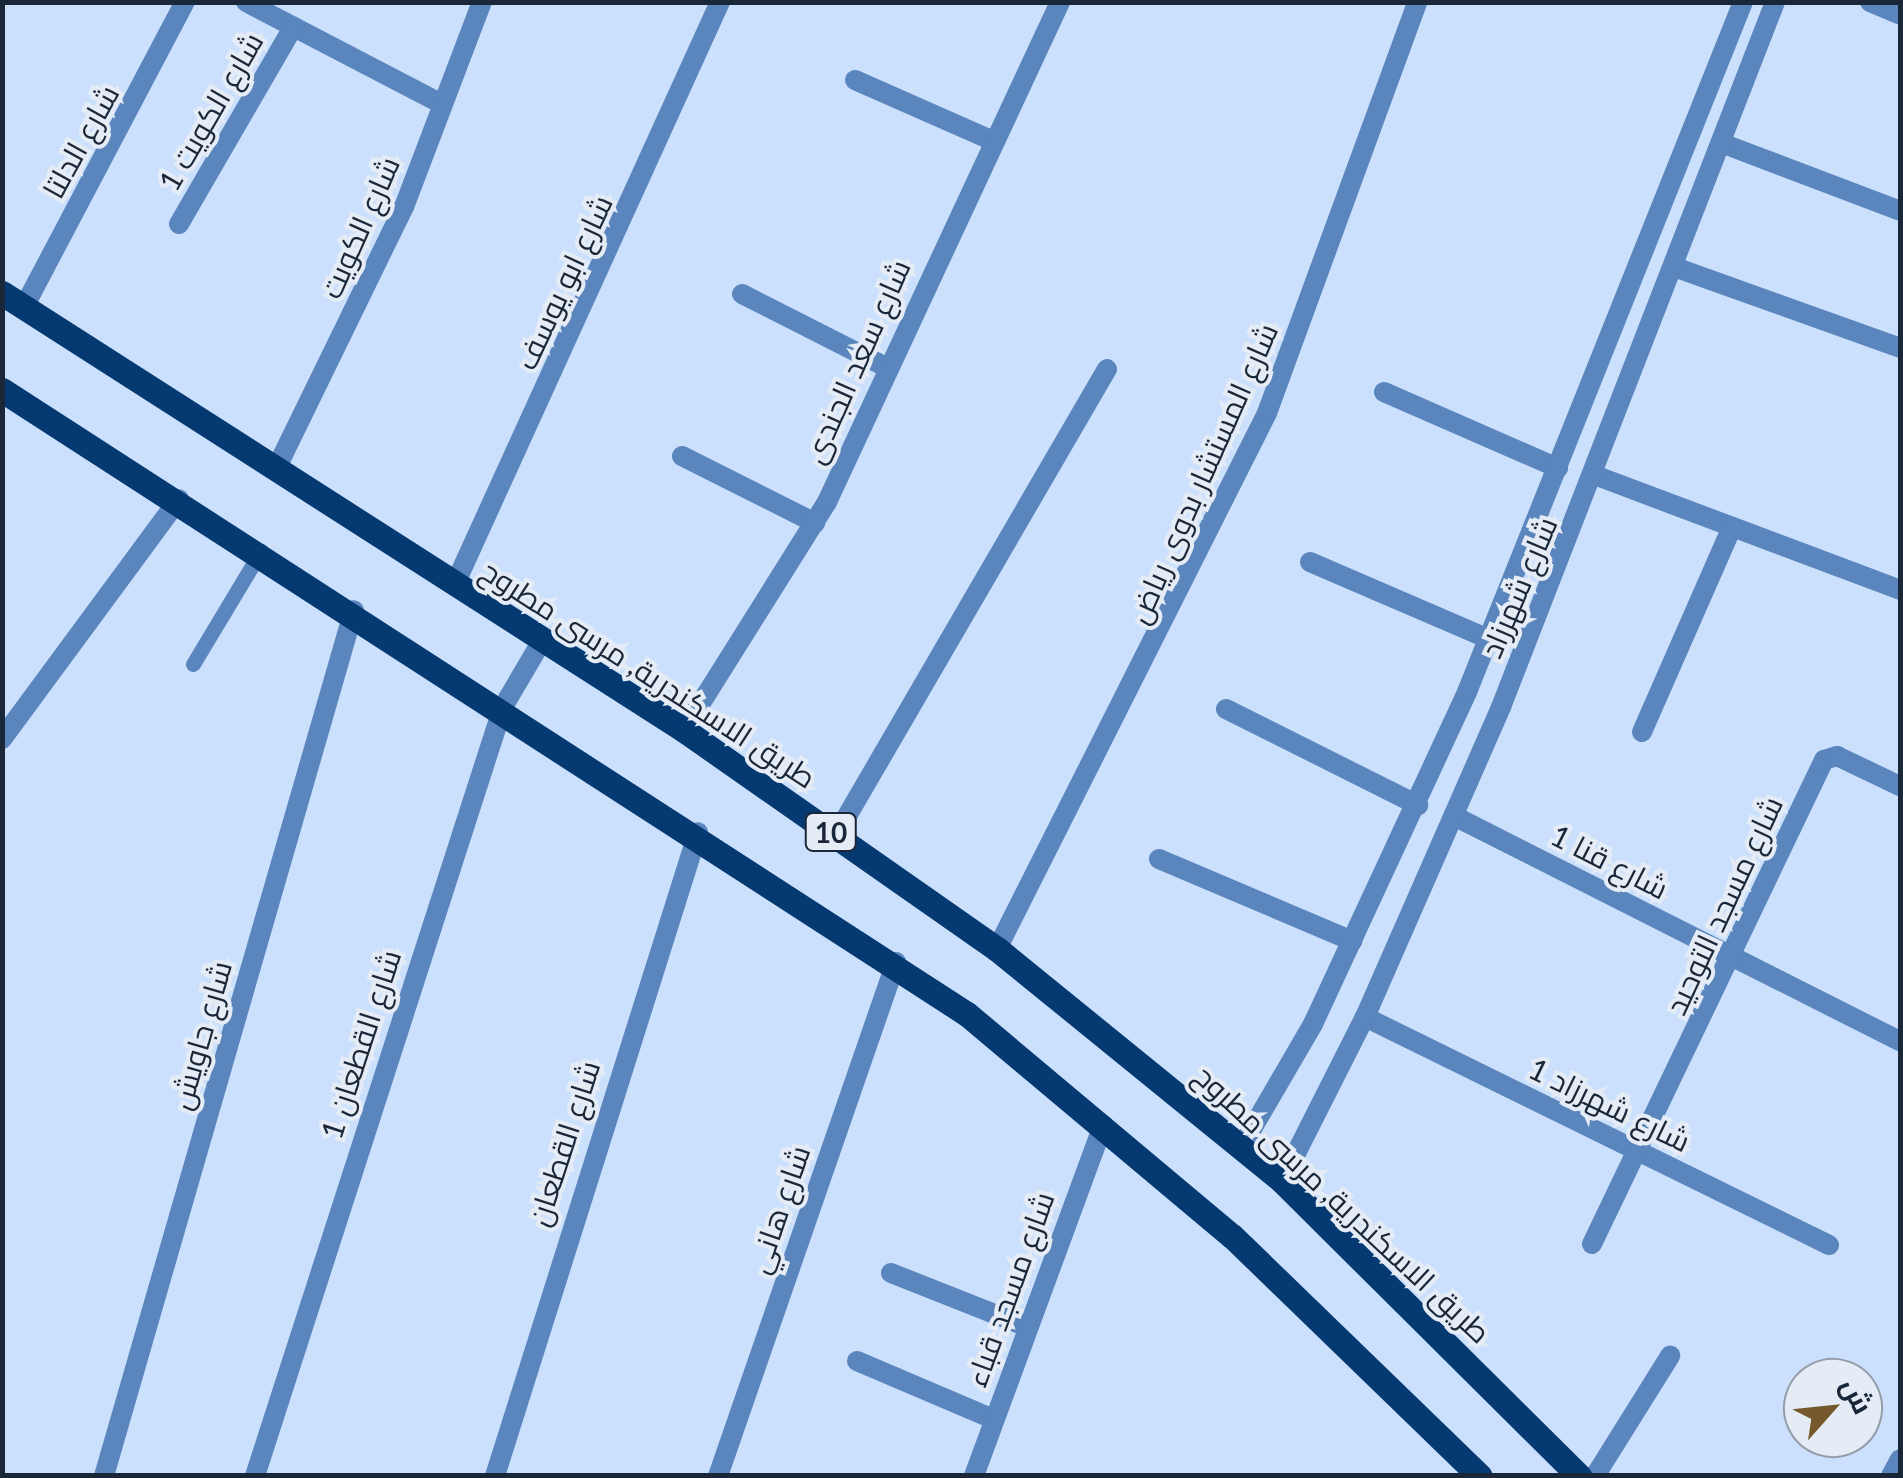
<!DOCTYPE html>
<html>
<head>
<meta charset="utf-8">
<style>
	body { margin:0 }
	#map { position:relative; width:1903px; height:1478px; overflow:hidden; background:#cbe0fc; font-family:Lato,Cairo,sans-serif }
	div>[style] { position:absolute }
	[style*='--x'] { left:calc(var(--x)*1px); top:calc(var(--y)*1px); width:calc(var(--w)*1px); rotate:calc(var(--a)*1deg) }
	.service>* { height:15px; margin:-7.5px; padding:0 7.5px; transform-origin:7.5px; border-radius:7.5px; background:#5a85bd }
	.minor>* { height:20px; margin:-10px; padding:0 10px; transform-origin:10px; border-radius:10px; background:#5a85bd }
	.primary>* { height:25px; margin:-12.5px; padding:0 12.5px; transform-origin:12.5px; border-radius:12.5px; background:#053972 }
	span { translate:-50% -50%; white-space:nowrap; text-align:center; line-height:1.15; -webkit-text-stroke:8px #e5ecf5; paint-order:stroke }
	.shield-label span { padding:2px 8px; background:#e5ecf5; border:2px solid; border-radius:8px; -webkit-text-stroke-width:0 }
	.shield-label { font-size:28px; color:#1a2738; font-weight:700 }
	.street-label { font-size:30px; color:#1a2738 }
	.frame { position:absolute; inset:0; border:5px solid #1a2738; pointer-events:none }
	.north { position:absolute; left:1783px; top:1358px; width:100px; height:100px; box-sizing:border-box; background:#e5ecf5; border:2px solid #949da9; border-radius:50%; rotate:63deg; font-size:28px; font-weight:700; line-height:40px; text-align:center; color:#1a2738 }
	.north::after { content:''; display:block; margin:auto; width:35px; height:45px; background:#75582c; clip-path:polygon(50% 0,100% 100%,50% 72%,0 100%) }
</style>
</head>
<body>
<div id="map">
	<div class="service">
		<i style="--x:193;--y:664;--w:132;--a:-59"></i>
	</div>
	<div class="minor">
		<i style="--x:246;--y:2;--w:221;--a:27.5"></i>
		<i style="--x:1870;--y:2;--w:33;--a:23"></i>
		<i style="--x:855;--y:80;--w:149;--a:23.8"></i>
		<i style="--x:1724;--y:144;--w:188;--a:20.8"></i>
		<i style="--x:179;--y:224;--w:228;--a:-59.9"></i>
		<i style="--x:1677;--y:268;--w:237;--a:19.7"></i>
		<i style="--x:742;--y:294;--w:161;--a:26.9"></i>
		<i style="--x:24;--y:307;--w:345;--a:-62.2"></i>
		<i style="--x:1384;--y:392;--w:190;--a:23.6"></i>
		<i style="--x:682;--y:456;--w:149;--a:26.7"></i>
		<i style="--x:276;--y:469;--w:292;--a:-64"></i>
		<i style="--x:404;--y:207;--w:219;--a:-69.2"></i>
		<i style="--x:1597;--y:476;--w:324;--a:20.6"></i>
		<i style="--x:1310;--y:562;--w:195;--a:23.3"></i>
		<i style="--x:455;--y:584;--w:639;--a:-65.52"></i>
		<i style="--x:1226;--y:709;--w:215;--a:26.6"></i>
		<i style="--x:684;--y:730;--w:269;--a:-57.9"></i>
		<i style="--x:827;--y:502;--w:552;--a:-65.01"></i>
		<i style="--x:1642;--y:732;--w:224;--a:-66.3"></i>
		<i style="--x:2;--y:739;--w:298;--a:-53.6"></i>
		<i style="--x:1454;--y:816;--w:500;--a:26.8"></i>
		<i style="--x:836;--y:835;--w:539;--a:-59.82"></i>
		<i style="--x:1159;--y:859;--w:210;--a:23"></i>
		<i style="--x:997;--y:949;--w:600;--a:-63.26"></i>
		<i style="--x:1267;--y:413;--w:438;--a:-69.9"></i>
		<i style="--x:1365;--y:1017;--w:517;--a:26.17"></i>
		<i style="--x:1242;--y:1146;--w:141;--a:-59.8"></i>
		<i style="--x:1313;--y:1024;--w:366;--a:-65.1"></i>
		<i style="--x:1467;--y:692;--w:743;--a:-68.2"></i>
		<i style="--x:1282;--y:1181;--w:184;--a:-63.2"></i>
		<i style="--x:1365;--y:1017;--w:339;--a:-66.3"></i>
		<i style="--x:1501;--y:707;--w:756;--a:-68.76"></i>
		<i style="--x:1592;--y:1244;--w:537;--a:-64.39"></i>
		<i style="--x:1824;--y:760;--w:14;--a:-17"></i>
		<i style="--x:1837;--y:756;--w:70;--a:25.5"></i>
		<i style="--x:891;--y:1273;--w:144;--a:21.6"></i>
		<i style="--x:857;--y:1361;--w:148;--a:23.1"></i>
		<i style="--x:104;--y:1476;--w:901;--a:-73.9"></i>
		<i style="--x:255;--y:1476;--w:808;--a:-72.13"></i>
		<i style="--x:503;--y:707;--w:79;--a:-59.5"></i>
		<i style="--x:495;--y:1476;--w:675;--a:-72.5"></i>
		<i style="--x:718;--y:1476;--w:544;--a:-70.9"></i>
		<i style="--x:974;--y:1476;--w:374;--a:-69.8"></i>
		<i style="--x:1595;--y:1476;--w:142;--a:-58"></i>
		<i style="--x:1891;--y:1476;--w:19;--a:-62"></i>
	</div>
	<div class="primary">
		<i style="--x:2;--y:293;--w:810;--a:32.65"></i>
		<i style="--x:684;--y:730;--w:382;--a:35"></i>
		<i style="--x:997;--y:949;--w:367;--a:39.1"></i>
		<i style="--x:1282;--y:1181;--w:419;--a:44.8"></i>
		<i style="--x:2;--y:390;--w:1149;--a:32.89"></i>
		<i style="--x:967;--y:1014;--w:346;--a:40"></i>
		<i style="--x:1232;--y:1236;--w:345;--a:44.1"></i>
	</div>
	<div class="shield-label">
		<span style="left:831px;top:832px">10</span>
	</div>
	<div class="street-label">
		<span style="left:210px;top:111px;rotate:-60deg">شارع الكويت 1</span>
		<span style="left:80px;top:141px;rotate:-61deg">شارع الدلتا</span>
		<span style="left:359px;top:227px;rotate:-66deg">شارع الكويت</span>
		<span style="left:563px;top:282px;rotate:-65deg">شارع ابو يوسف</span>
		<span style="left:856px;top:361px;rotate:-66deg">شارع سعد الجندى</span>
		<span style="left:1202px;top:473px;rotate:-66deg">شارع المستشار بدوى رياض</span>
		<span style="left:1518px;top:587px;rotate:-67deg">شارع شهرزاد</span>
		<span style="left:649px;top:673px;rotate:33deg">طريق الاسكندرية, مرسى مطروح</span>
		<span style="left:1610px;top:861px;rotate:27deg">شارع قنا 1</span>
		<span style="left:1723px;top:905px;rotate:-65deg">شارع مسجد التوحيد</span>
		<span style="left:200px;top:1035px;rotate:-74deg">شارع جاويش</span>
		<span style="left:360px;top:1044px;rotate:-72deg">شارع القطعان 1</span>
		<span style="left:1610px;top:1104px;rotate:26deg">شارع شهرزاد 1</span>
		<span style="left:563px;top:1143px;rotate:-72deg">شارع القطعان</span>
		<span style="left:1343px;top:1203px;rotate:43deg">طريق الاسكندرية, مرسى مطروح</span>
		<span style="left:778px;top:1209px;rotate:-71deg">شارع هاني</span>
		<span style="left:1009px;top:1289px;rotate:-70deg">شارع مسجد قباء</span>
	</div>
	<div class="frame"></div>
	<div class="north">ش</div>
</div>
</body>
</html>
